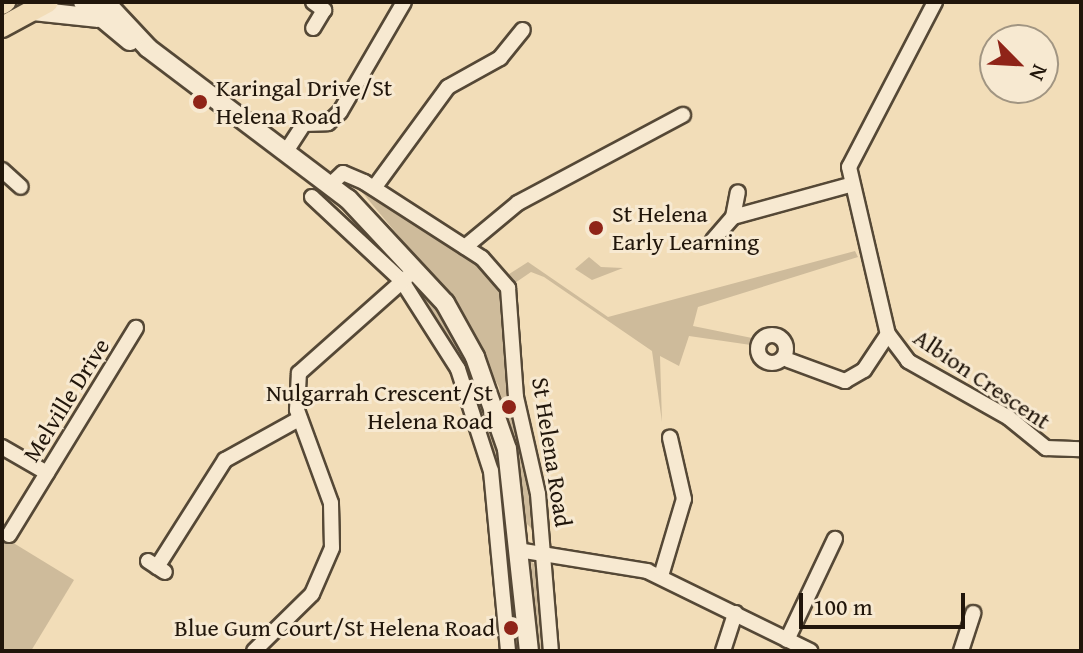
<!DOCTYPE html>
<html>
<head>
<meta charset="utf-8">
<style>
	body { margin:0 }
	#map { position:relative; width:1083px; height:653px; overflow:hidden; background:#f2ddb8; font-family:"Gentium Book Plus",serif }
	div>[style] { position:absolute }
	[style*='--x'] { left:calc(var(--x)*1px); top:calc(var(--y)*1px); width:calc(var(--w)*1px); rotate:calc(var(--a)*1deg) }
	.green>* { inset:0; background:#cebb9b }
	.roads { filter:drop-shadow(2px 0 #554836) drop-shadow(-2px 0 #554836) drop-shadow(0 2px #554836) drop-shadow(0 -2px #554836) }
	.street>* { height:14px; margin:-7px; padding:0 7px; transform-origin:7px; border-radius:7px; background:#f7e9d1 }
	.street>.ring { margin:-7px; padding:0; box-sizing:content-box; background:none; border:14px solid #f7e9d1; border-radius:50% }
	.secondary>* { height:18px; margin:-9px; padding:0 9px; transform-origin:9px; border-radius:9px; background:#f7e9d1 }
	.primary>* { height:20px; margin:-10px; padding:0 10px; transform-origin:10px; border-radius:10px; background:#f2ddb8 }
	.dots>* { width:22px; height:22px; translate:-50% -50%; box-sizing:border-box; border:4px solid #f7e9d1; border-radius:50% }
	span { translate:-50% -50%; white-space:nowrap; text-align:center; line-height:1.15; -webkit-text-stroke:6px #f7e9d1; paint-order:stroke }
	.poi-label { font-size:24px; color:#21160b }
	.left { translate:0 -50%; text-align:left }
	.right { translate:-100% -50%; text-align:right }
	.street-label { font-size:24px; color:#21160b }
	.frame { position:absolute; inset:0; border:4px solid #21160b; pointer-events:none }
	.north { position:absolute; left:979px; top:24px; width:80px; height:80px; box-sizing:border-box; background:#f7e9d1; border:2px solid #a19582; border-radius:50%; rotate:114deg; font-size:22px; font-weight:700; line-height:32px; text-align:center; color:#21160b }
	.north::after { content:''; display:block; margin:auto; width:28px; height:36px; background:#8f2418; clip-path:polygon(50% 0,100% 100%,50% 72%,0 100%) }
	.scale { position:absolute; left:799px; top:593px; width:166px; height:36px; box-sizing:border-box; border:4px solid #21160b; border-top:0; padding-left:10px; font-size:24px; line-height:28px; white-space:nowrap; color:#21160b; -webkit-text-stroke:6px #f7e9d1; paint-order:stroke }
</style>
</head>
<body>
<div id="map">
	<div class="green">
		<i style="clip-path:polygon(356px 185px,479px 261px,504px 289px,534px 531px,524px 521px,499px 387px,453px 301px)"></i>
		<i style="clip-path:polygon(855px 251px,858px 257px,698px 307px,693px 326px,752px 338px,751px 345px,689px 336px,679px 366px,660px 356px,662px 422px,652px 351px,544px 277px,531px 272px,512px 285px,506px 276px,528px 262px,608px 317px)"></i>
		<i style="clip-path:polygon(589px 257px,601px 267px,623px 268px,592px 280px,575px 269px)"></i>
		<i style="clip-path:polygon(425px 293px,469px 361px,498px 446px,518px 651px,513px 651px,490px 444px,464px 371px,419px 297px)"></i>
		<i style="clip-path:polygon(2px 536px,74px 580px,31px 651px,2px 651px)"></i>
		<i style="clip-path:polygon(531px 561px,537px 567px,546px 651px,537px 651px)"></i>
	</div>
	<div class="roads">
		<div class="street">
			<i style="--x:313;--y:2;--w:14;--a:36"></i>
			<i style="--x:324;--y:10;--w:21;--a:121"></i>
			<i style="--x:935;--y:2;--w:186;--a:117.5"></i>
			<i style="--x:849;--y:167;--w:171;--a:76.9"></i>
			<i style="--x:888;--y:334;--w:34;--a:53"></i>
			<i style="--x:908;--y:361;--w:116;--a:29.4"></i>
			<i style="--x:1009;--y:418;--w:48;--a:39"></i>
			<i style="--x:1046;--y:448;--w:35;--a:2"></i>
			<i style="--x:287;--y:150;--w:31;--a:-57"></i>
			<i style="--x:304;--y:124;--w:24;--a:-2"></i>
			<i style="--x:328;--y:123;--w:16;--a:-43"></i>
			<i style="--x:340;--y:112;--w:127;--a:-59.8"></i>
			<i style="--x:2;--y:170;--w:25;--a:42"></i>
			<i style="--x:331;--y:184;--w:16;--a:-43"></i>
			<i style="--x:343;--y:173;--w:23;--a:23"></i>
			<i style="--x:364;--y:182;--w:140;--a:32.8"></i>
			<i style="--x:482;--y:258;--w:40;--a:49"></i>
			<i style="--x:508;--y:288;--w:109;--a:85.8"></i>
			<i style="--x:516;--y:397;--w:99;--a:77.2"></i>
			<i style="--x:538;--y:494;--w:158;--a:85.3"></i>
			<i style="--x:374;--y:188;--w:125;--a:-53.8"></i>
			<i style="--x:448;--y:87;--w:60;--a:-29.1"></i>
			<i style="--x:500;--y:58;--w:36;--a:-51"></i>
			<i style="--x:312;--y:197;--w:123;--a:43"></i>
			<i style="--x:402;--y:281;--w:104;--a:57.5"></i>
			<i style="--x:458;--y:369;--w:107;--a:72.1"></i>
			<i style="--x:491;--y:471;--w:181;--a:84.6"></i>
			<i style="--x:733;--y:217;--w:120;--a:-15.4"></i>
			<i style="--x:713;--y:240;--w:30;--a:-49"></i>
			<i style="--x:733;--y:217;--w:25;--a:-79"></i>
			<i style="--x:465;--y:247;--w:69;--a:-39.7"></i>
			<i style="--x:518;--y:203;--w:187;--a:-28.1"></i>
			<i class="ring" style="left:758px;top:335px;width:14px;height:14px"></i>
			<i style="--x:788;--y:360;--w:61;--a:20.2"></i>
			<i style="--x:845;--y:381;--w:22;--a:-30"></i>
			<i style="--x:864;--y:370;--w:43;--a:-56.3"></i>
			<i style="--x:2;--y:447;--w:52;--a:30"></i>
			<i style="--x:9;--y:535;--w:243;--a:-58.5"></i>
			<i style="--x:518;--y:550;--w:131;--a:9.2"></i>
			<i style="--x:647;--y:571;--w:182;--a:26.1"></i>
			<i style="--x:148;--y:561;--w:20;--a:33"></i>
			<i style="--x:157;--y:567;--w:127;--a:-57.6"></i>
			<i style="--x:225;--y:460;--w:85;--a:-29"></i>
			<i style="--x:661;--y:576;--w:80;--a:-73.4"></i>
			<i style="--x:684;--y:499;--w:63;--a:-102.9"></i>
			<i style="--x:787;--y:640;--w:112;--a:-64.6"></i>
			<i style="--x:254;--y:651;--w:81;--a:-44.5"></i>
			<i style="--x:312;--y:594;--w:50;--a:-66.5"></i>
			<i style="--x:332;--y:548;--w:45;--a:-91.3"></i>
			<i style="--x:331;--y:503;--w:99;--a:-110.1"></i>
			<i style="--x:297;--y:410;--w:37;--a:-87"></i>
			<i style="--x:299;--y:373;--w:144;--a:-41.6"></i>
			<i style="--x:723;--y:651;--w:40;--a:-72"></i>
			<i style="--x:961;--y:651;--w:40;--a:-72"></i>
		</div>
		<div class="secondary">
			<i style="--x:83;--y:2;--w:61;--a:39.7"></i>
			<i style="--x:105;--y:2;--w:63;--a:46.9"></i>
			<i style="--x:148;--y:48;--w:251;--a:37.1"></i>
			<i style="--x:348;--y:199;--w:142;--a:47"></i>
			<i style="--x:445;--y:303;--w:62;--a:60.9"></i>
			<i style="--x:475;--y:357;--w:97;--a:70.8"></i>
			<i style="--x:507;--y:449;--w:203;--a:83.8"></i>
			<i style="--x:33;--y:11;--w:64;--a:6.2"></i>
		</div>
		<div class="primary">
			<i style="--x:2;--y:4;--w:4;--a:-34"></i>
			<i style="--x:2;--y:27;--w:52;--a:-28.5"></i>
		</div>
	</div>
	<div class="dots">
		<i style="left:200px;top:102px;background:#8f2418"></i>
		<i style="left:596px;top:228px;background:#8f2418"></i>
		<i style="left:509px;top:407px;background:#8f2418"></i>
		<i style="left:511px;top:628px;background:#8f2418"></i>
	</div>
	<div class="poi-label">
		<span class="left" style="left:216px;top:102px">Karingal Drive/St<br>Helena Road</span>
		<span class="left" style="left:612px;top:228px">St Helena<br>Early Learning</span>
		<span class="right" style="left:493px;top:407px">Nulgarrah Crescent/St<br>Helena Road</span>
		<span class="right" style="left:495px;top:628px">Blue Gum Court/St Helena Road</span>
	</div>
	<div class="street-label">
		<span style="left:982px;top:379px;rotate:34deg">Albion Crescent</span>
		<span style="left:66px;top:400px;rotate:-58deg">Melville Drive</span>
		<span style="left:552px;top:452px;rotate:81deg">St Helena Road</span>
	</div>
	<div class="frame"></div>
	<div class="north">N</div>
	<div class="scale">100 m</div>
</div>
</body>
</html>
